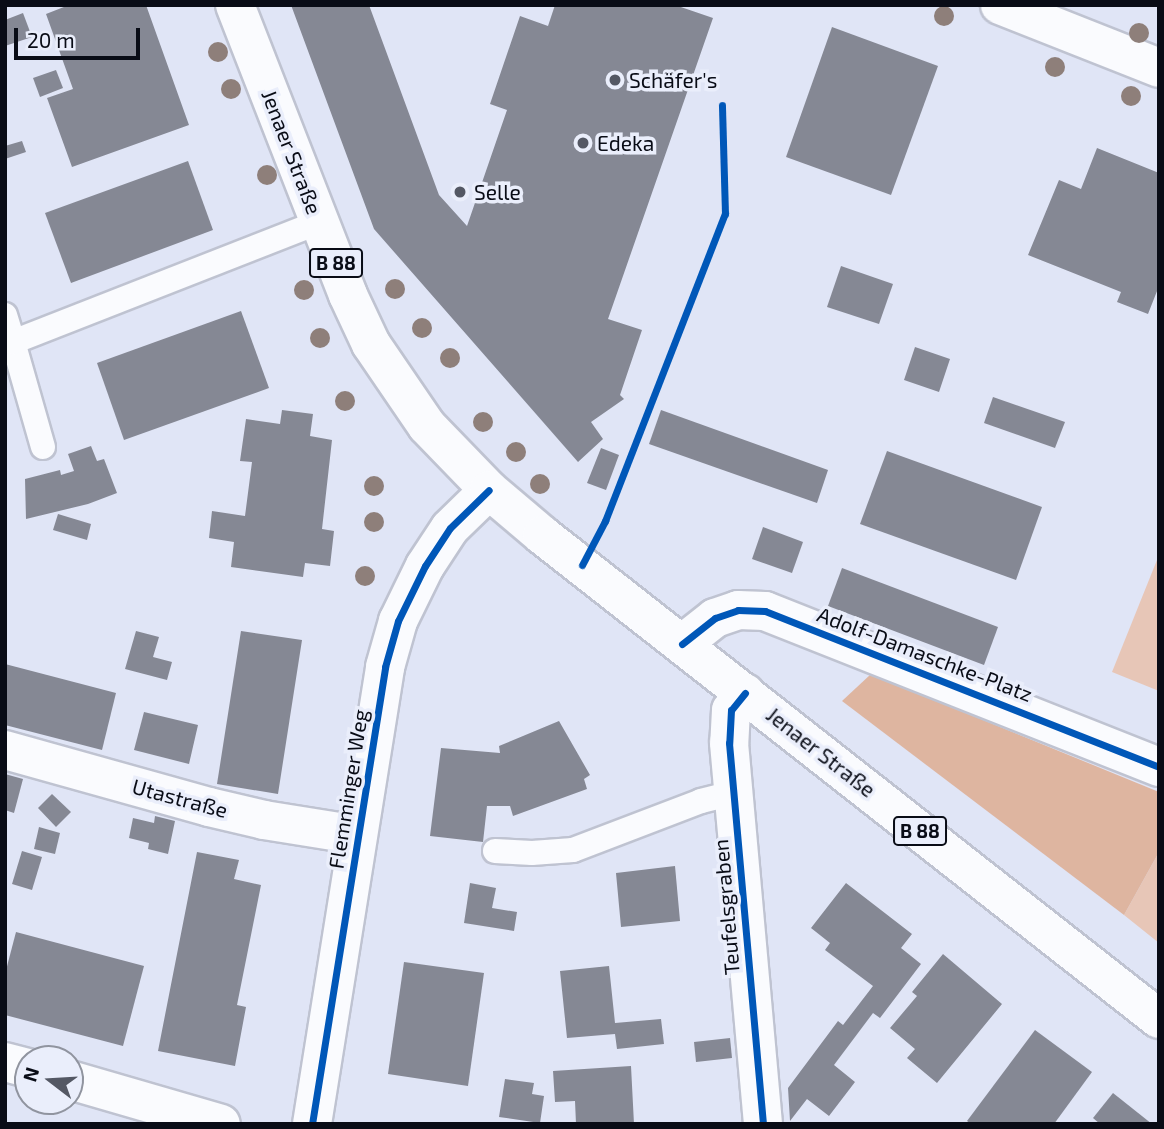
<!DOCTYPE html>
<html>
<head>
<meta charset="utf-8">
<style>
	body { margin:0 }
	#map { position:relative; width:1164px; height:1129px; overflow:hidden; background:#e0e5f6; font-family:"Exo 2",sans-serif }
	div>[style] { position:absolute }
	[style*='--x'] { left:calc(var(--x)*1px); top:calc(var(--y)*1px); width:calc(var(--w)*1px); rotate:calc(var(--a)*1deg) }
	.green>* { inset:0; background:#e7c6b7 }
	.forest>* { inset:0; background:#deb5a0 }
	.building>* { inset:0; background:#858894 }
	.roads { filter:drop-shadow(2px 0 #bfc3d1) drop-shadow(-2px 0 #bfc3d1) drop-shadow(0 2px #bfc3d1) drop-shadow(0 -2px #bfc3d1) }
	.lane>* { height:24px; margin:-12px; padding:0 12px; transform-origin:12px; border-radius:12px; background:#fafbfe }
	.street>* { height:38px; margin:-19px; padding:0 19px; transform-origin:19px; border-radius:19px; background:#fafbfe }
	.primary>* { height:38px; margin:-19px; padding:0 19px; transform-origin:19px; border-radius:19px; background:#fafbfe }
	.cycleway>* { height:7px; margin:-3.5px; padding:0 3.5px; transform-origin:3.5px; border-radius:3.5px; background:#0057b8 }
	.trees>* { width:20px; height:20px; margin:-10px; border-radius:50%; background:#8e7f7a }
	.dots>* { width:19px; height:19px; translate:-50% -50%; box-sizing:border-box; border:4px solid #eaeefb; border-radius:50% }
	span { translate:-50% -50%; white-space:nowrap; text-align:center; line-height:1.15; -webkit-text-stroke:7px #eaeefb; paint-order:stroke }
	.shield-label span { padding:2px 5px; background:#eaeefb; border:2px solid; border-radius:5px; -webkit-text-stroke-width:0 }
	.shield-label { font-size:19px; color:#090c16; font-weight:700 }
	.poi-label { font-size:21px; color:#090c16 }
	.left { translate:0 -50%; text-align:left }
	.street-label { font-size:21px; color:#090c16 }
	.frame { position:absolute; inset:0; border:7px solid #090c16; pointer-events:none }
	.north { position:absolute; left:14px; top:1045px; width:70px; height:70px; box-sizing:border-box; background:#eaeefb; border:2px solid #90949f; border-radius:50%; rotate:287deg; font-size:19px; font-weight:700; line-height:28px; text-align:center; color:#090c16 }
	.north::after { content:''; display:block; margin:auto; width:24px; height:32px; background:#545864; clip-path:polygon(50% 0,100% 100%,50% 72%,0 100%) }
	.scale { position:absolute; left:14px; top:28px; width:126px; height:32px; box-sizing:border-box; border:4px solid #090c16; border-top:0; padding-left:9px; font-size:21px; line-height:24px; white-space:nowrap; color:#090c16; -webkit-text-stroke:5px #eaeefb; paint-order:stroke }
</style>
</head>
<body>
<div id="map">
	<div class="green">
		<i style="clip-path:polygon(1159px 555px,1159px 691px,1112px 672px)"></i>
		<i style="clip-path:polygon(1159px 852px,1159px 943px,1124px 915px)"></i>
	</div>
	<div class="forest">
		<i style="clip-path:polygon(871px 674px,1159px 792px,1159px 852px,1124px 915px,842px 701px)"></i>
	</div>
	<div class="building">
		<i style="clip-path:polygon(69px 5px,146px 5px,189px 125px,72px 167px,47px 98px,73px 89px,46px 14px)"></i>
		<i style="clip-path:polygon(291px 5px,369px 5px,439px 195px,467px 226px,507px 110px,490px 104px,520px 16px,548px 26px,555px 5px,675px 5px,713px 18px,608px 319px,642px 330px,620px 395px,624px 399px,591px 422px,603px 439px,578px 462px,374px 229px)"></i>
		<i style="clip-path:polygon(23px 13px,32px 37px,5px 46px,5px 20px)"></i>
		<i style="clip-path:polygon(832px 27px,938px 66px,891px 195px,786px 157px)"></i>
		<i style="clip-path:polygon(56px 70px,63px 88px,40px 97px,33px 78px)"></i>
		<i style="clip-path:polygon(22px 141px,26px 152px,5px 159px,5px 146px)"></i>
		<i style="clip-path:polygon(1097px 148px,1159px 173px,1159px 286px,1148px 314px,1117px 302px,1121px 292px,1028px 255px,1059px 180px,1081px 189px)"></i>
		<i style="clip-path:polygon(188px 161px,213px 230px,71px 283px,45px 213px)"></i>
		<i style="clip-path:polygon(841px 266px,893px 284px,879px 324px,827px 307px)"></i>
		<i style="clip-path:polygon(241px 311px,269px 388px,124px 440px,97px 363px)"></i>
		<i style="clip-path:polygon(915px 347px,950px 359px,939px 392px,904px 380px)"></i>
		<i style="clip-path:polygon(993px 397px,1065px 422px,1055px 448px,984px 423px)"></i>
		<i style="clip-path:polygon(282px 410px,313px 414px,310px 436px,332px 440px,322px 529px,334px 531px,330px 566px,305px 563px,303px 577px,231px 567px,234px 542px,209px 538px,212px 511px,245px 516px,252px 462px,240px 461px,246px 419px,280px 424px)"></i>
		<i style="clip-path:polygon(661px 410px,828px 470px,817px 503px,649px 444px)"></i>
		<i style="clip-path:polygon(91px 446px,97px 461px,104px 459px,117px 493px,88px 504px,26px 519px,25px 479px,60px 470px,61px 475px,74px 471px,68px 454px)"></i>
		<i style="clip-path:polygon(601px 448px,619px 455px,606px 490px,587px 483px)"></i>
		<i style="clip-path:polygon(887px 451px,1042px 507px,1016px 580px,860px 524px)"></i>
		<i style="clip-path:polygon(58px 514px,91px 524px,87px 540px,53px 530px)"></i>
		<i style="clip-path:polygon(763px 527px,803px 542px,792px 573px,752px 559px)"></i>
		<i style="clip-path:polygon(842px 568px,998px 627px,984px 665px,828px 606px)"></i>
		<i style="clip-path:polygon(136px 631px,159px 637px,153px 657px,172px 662px,167px 680px,125px 669px)"></i>
		<i style="clip-path:polygon(241px 631px,302px 640px,278px 794px,217px 784px)"></i>
		<i style="clip-path:polygon(5px 664px,116px 693px,102px 750px,5px 725px)"></i>
		<i style="clip-path:polygon(144px 712px,198px 725px,189px 764px,134px 750px)"></i>
		<i style="clip-path:polygon(559px 721px,590px 775px,584px 779px,587px 789px,513px 816px,510px 806px,487px 806px,483px 842px,430px 836px,441px 748px,500px 753px,499px 746px)"></i>
		<i style="clip-path:polygon(5px 774px,23px 779px,14px 813px,5px 810px)"></i>
		<i style="clip-path:polygon(52px 794px,71px 812px,56px 827px,38px 808px)"></i>
		<i style="clip-path:polygon(155px 816px,175px 821px,168px 854px,148px 849px,149px 843px,129px 838px,133px 818px,154px 823px)"></i>
		<i style="clip-path:polygon(39px 827px,60px 833px,55px 854px,34px 849px)"></i>
		<i style="clip-path:polygon(22px 851px,42px 857px,32px 890px,12px 884px)"></i>
		<i style="clip-path:polygon(197px 852px,239px 860px,234px 879px,261px 885px,237px 1005px,246px 1007px,235px 1066px,158px 1051px)"></i>
		<i style="clip-path:polygon(675px 866px,680px 921px,621px 927px,616px 873px)"></i>
		<i style="clip-path:polygon(470px 883px,496px 888px,492px 908px,517px 912px,514px 931px,464px 923px)"></i>
		<i style="clip-path:polygon(846px 883px,912px 934px,901px 948px,921px 964px,880px 1018px,873px 1013px,834px 1065px,855px 1082px,829px 1116px,807px 1099px,790px 1121px,788px 1088px,838px 1021px,843px 1025px,873px 986px,825px 950px,830px 943px,811px 928px)"></i>
		<i style="clip-path:polygon(16px 932px,144px 966px,123px 1046px,5px 1015px,5px 974px)"></i>
		<i style="clip-path:polygon(943px 954px,1002px 1004px,937px 1083px,907px 1058px,915px 1049px,890px 1028px,917px 996px,912px 992px)"></i>
		<i style="clip-path:polygon(404px 962px,484px 973px,468px 1086px,388px 1074px)"></i>
		<i style="clip-path:polygon(609px 966px,615px 1023px,661px 1019px,664px 1044px,617px 1049px,615px 1034px,567px 1038px,560px 971px)"></i>
		<i style="clip-path:polygon(1035px 1030px,1092px 1072px,1054px 1124px,971px 1124px,967px 1121px)"></i>
		<i style="clip-path:polygon(730px 1038px,732px 1058px,696px 1062px,694px 1042px)"></i>
		<i style="clip-path:polygon(631px 1066px,634px 1124px,576px 1124px,575px 1101px,555px 1102px,553px 1071px)"></i>
		<i style="clip-path:polygon(505px 1079px,534px 1083px,532px 1094px,544px 1096px,540px 1123px,499px 1117px)"></i>
		<i style="clip-path:polygon(1113px 1093px,1152px 1124px,1100px 1124px,1093px 1118px)"></i>
	</div>
	<div class="roads">
		<div class="lane">
			<i style="--x:5;--y:315;--w:28;--a:73"></i>
			<i style="--x:43;--y:447;--w:109;--a:-105.9"></i>
			<i style="--x:13;--y:342;--w:329;--a:-21.4"></i>
			<i style="--x:495;--y:851;--w:37;--a:3"></i>
			<i style="--x:532;--y:853;--w:41;--a:-4.2"></i>
			<i style="--x:573;--y:850;--w:137;--a:-20.9"></i>
			<i style="--x:701;--y:801;--w:33;--a:-14"></i>
		</div>
		<div class="street">
			<i style="--x:1000;--y:5;--w:171;--a:21.6"></i>
			<i style="--x:682;--y:644;--w:42;--a:-38.2"></i>
			<i style="--x:715;--y:618;--w:24;--a:-19"></i>
			<i style="--x:738;--y:610;--w:27;--a:2"></i>
			<i style="--x:765;--y:611;--w:424;--a:21.6"></i>
			<i style="--x:745;--y:693;--w:22;--a:129"></i>
			<i style="--x:731;--y:710;--w:33;--a:93"></i>
			<i style="--x:729;--y:743;--w:383;--a:84.9"></i>
			<i style="--x:5;--y:750;--w:212;--a:15.6"></i>
			<i style="--x:209;--y:807;--w:57;--a:13.3"></i>
			<i style="--x:264;--y:820;--w:95;--a:9.1"></i>
			<i style="--x:5;--y:1062;--w:24;--a:15"></i>
			<i style="--x:70;--y:1080;--w:157;--a:16.2"></i>
			<i style="--x:312;--y:1124;--w:463;--a:-80.9"></i>
			<i style="--x:385;--y:667;--w:48;--a:-74.2"></i>
			<i style="--x:398;--y:621;--w:61;--a:-63.9"></i>
			<i style="--x:425;--y:566;--w:45;--a:-56.7"></i>
			<i style="--x:450;--y:528;--w:54;--a:-44.3"></i>
		</div>
		<div class="primary">
			<i style="--x:235;--y:5;--w:311;--a:68.7"></i>
			<i style="--x:348;--y:295;--w:54;--a:64.9"></i>
			<i style="--x:371;--y:344;--w:99;--a:55.7"></i>
			<i style="--x:427;--y:426;--w:89;--a:45.9"></i>
			<i style="--x:489;--y:490;--w:70;--a:40.3"></i>
			<i style="--x:542;--y:535;--w:784;--a:38.11"></i>
		</div>
	</div>
	<div class="cycleway">
		<i style="--x:582;--y:565;--w:50;--a:-62.4"></i>
		<i style="--x:605;--y:521;--w:330;--a:-68.7"></i>
		<i style="--x:725;--y:214;--w:109;--a:-91.6"></i>
		<i style="--x:682;--y:644;--w:42;--a:-38.2"></i>
		<i style="--x:715;--y:618;--w:24;--a:-19"></i>
		<i style="--x:738;--y:610;--w:27;--a:2"></i>
		<i style="--x:765;--y:611;--w:424;--a:21.6"></i>
		<i style="--x:745;--y:693;--w:22;--a:129"></i>
		<i style="--x:731;--y:710;--w:33;--a:93"></i>
		<i style="--x:729;--y:743;--w:383;--a:84.9"></i>
		<i style="--x:312;--y:1124;--w:463;--a:-80.9"></i>
		<i style="--x:385;--y:667;--w:48;--a:-74.2"></i>
		<i style="--x:398;--y:621;--w:61;--a:-63.9"></i>
		<i style="--x:425;--y:566;--w:45;--a:-56.7"></i>
		<i style="--x:450;--y:528;--w:54;--a:-44.3"></i>
	</div>
	<div class="trees">
		<i style="left:944px;top:16px"></i>
		<i style="left:1139px;top:33px"></i>
		<i style="left:218px;top:52px"></i>
		<i style="left:1055px;top:67px"></i>
		<i style="left:231px;top:89px"></i>
		<i style="left:1131px;top:96px"></i>
		<i style="left:267px;top:175px"></i>
		<i style="left:395px;top:289px"></i>
		<i style="left:304px;top:290px"></i>
		<i style="left:422px;top:328px"></i>
		<i style="left:320px;top:338px"></i>
		<i style="left:450px;top:358px"></i>
		<i style="left:345px;top:401px"></i>
		<i style="left:483px;top:422px"></i>
		<i style="left:516px;top:452px"></i>
		<i style="left:540px;top:484px"></i>
		<i style="left:374px;top:486px"></i>
		<i style="left:374px;top:522px"></i>
		<i style="left:365px;top:576px"></i>
	</div>
	<div class="dots">
		<i style="left:615px;top:80px;background:#545864"></i>
		<i style="left:583px;top:143px;background:#545864"></i>
		<i style="left:460px;top:192px;background:#545864"></i>
	</div>
	<div class="shield-label">
		<span style="left:336px;top:263px">B 88</span>
		<span style="left:920px;top:831px">B 88</span>
	</div>
	<div class="poi-label">
		<span class="left" style="left:629px;top:80px">Schäfer's</span>
		<span class="left" style="left:597px;top:143px">Edeka</span>
		<span class="left" style="left:474px;top:192px">Selle</span>
	</div>
	<div class="street-label">
		<span style="left:292px;top:152px;rotate:69deg">Jenaer Straße</span>
		<span style="left:925px;top:654px;rotate:21deg">Adolf-Damaschke-Platz</span>
		<span style="left:821px;top:752px;rotate:38deg">Jenaer Straße</span>
		<span style="left:348px;top:789px;rotate:-81deg">Flemminger Weg</span>
		<span style="left:180px;top:798px;rotate:15deg">Utastraße</span>
		<span style="left:726px;top:907px;rotate:-95deg">Teufelsgraben</span>
	</div>
	<div class="frame"></div>
	<div class="north">N</div>
	<div class="scale">20 m</div>
</div>
</body>
</html>
